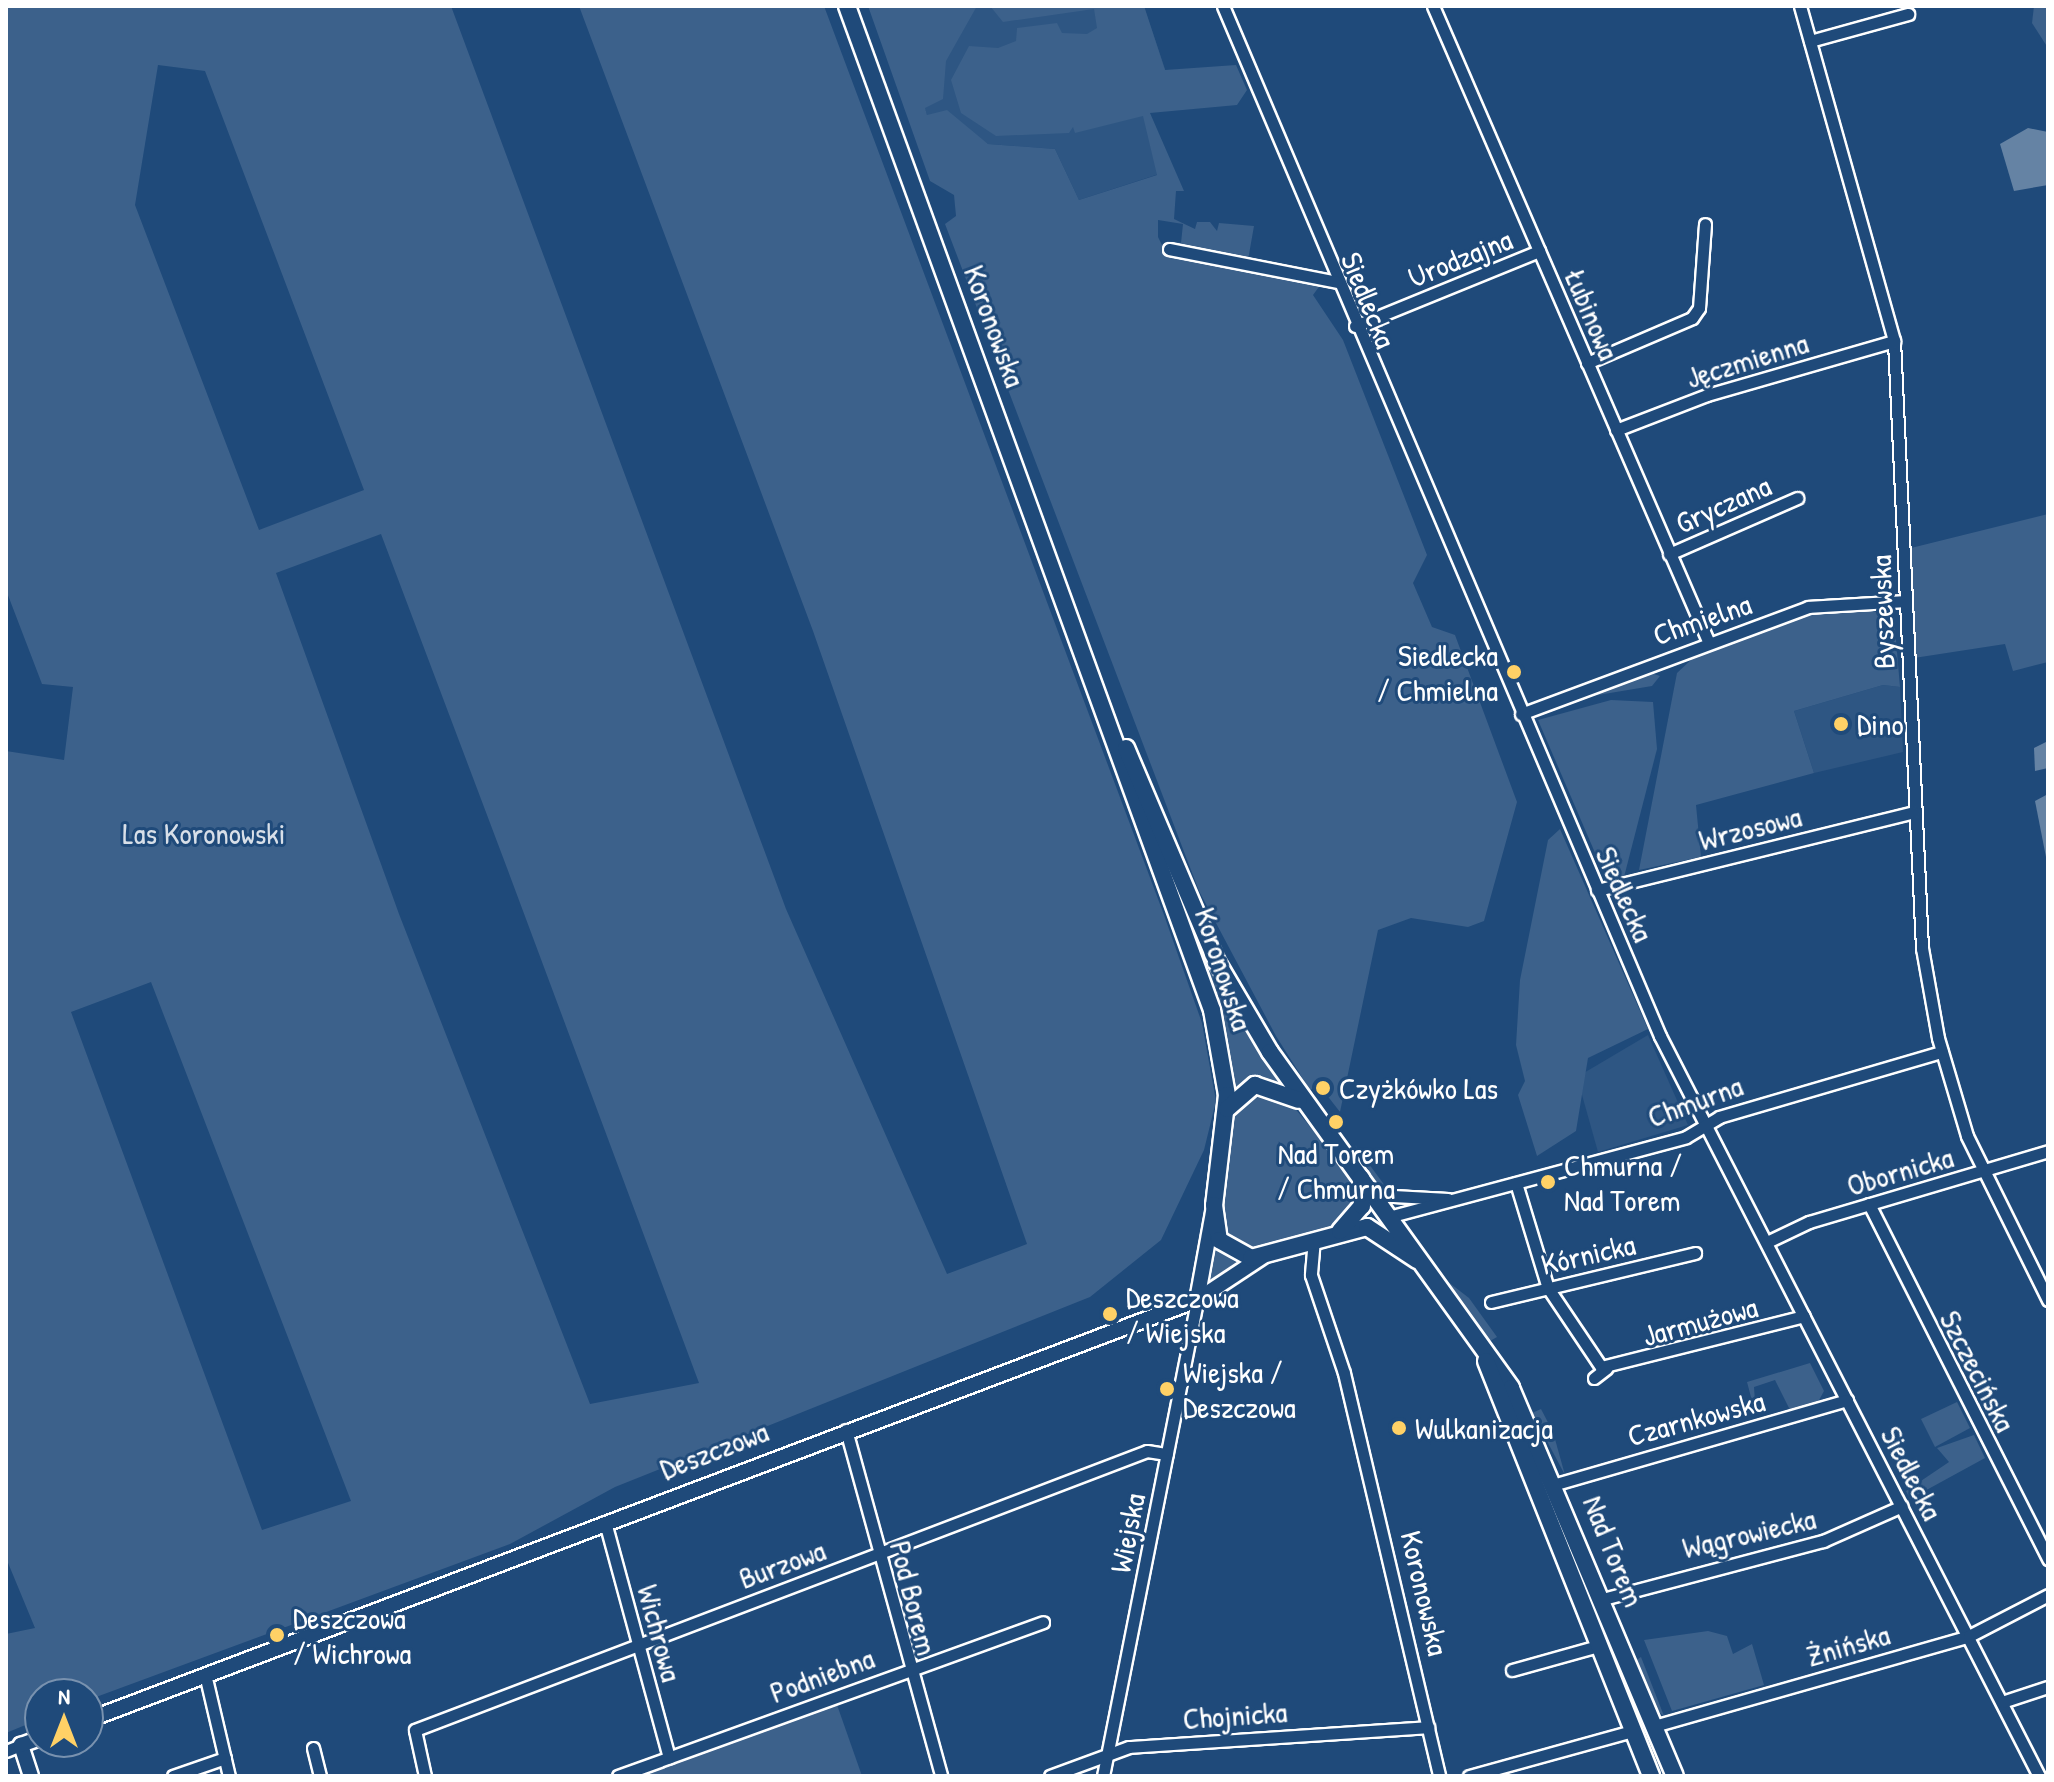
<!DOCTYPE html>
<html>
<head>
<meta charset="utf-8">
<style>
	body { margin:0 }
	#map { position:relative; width:2054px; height:1782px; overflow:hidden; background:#1f4a7a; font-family:"Patrick Hand",sans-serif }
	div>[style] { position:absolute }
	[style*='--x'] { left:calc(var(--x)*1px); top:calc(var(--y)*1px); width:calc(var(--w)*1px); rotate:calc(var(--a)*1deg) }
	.built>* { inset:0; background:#2e5683 }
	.green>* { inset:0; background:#3c618b }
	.water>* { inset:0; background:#6583a4 }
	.roads { filter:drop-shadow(2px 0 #fff) drop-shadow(-2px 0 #fff) drop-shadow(0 2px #fff) drop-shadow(0 -2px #fff) }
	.minor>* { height:11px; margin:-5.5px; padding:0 5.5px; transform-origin:5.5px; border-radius:5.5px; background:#1f4a7a }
	.tertiary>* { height:14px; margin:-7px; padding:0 7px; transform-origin:7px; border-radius:7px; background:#1f4a7a }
	.secondary>* { height:16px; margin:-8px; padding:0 8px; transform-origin:8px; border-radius:8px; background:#1f4a7a }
	.dots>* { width:22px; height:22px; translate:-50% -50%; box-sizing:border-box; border:4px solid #1f4a7a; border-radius:50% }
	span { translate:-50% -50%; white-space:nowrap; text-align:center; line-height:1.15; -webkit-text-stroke:6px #1f4a7a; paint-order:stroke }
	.street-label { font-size:30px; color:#fff }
	.poi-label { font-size:30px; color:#fff }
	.right { translate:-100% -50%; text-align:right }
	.left { translate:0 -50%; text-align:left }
	.park-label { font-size:30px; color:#d8dfe8 }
	.frame { position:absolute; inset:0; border:8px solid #fff; pointer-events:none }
	.north { position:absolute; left:24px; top:1678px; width:80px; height:80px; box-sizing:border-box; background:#1f4a7a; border:2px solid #7992af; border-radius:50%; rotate:0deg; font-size:22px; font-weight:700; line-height:32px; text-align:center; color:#fff }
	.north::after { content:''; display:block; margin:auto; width:28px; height:36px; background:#ffd166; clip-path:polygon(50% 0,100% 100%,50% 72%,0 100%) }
</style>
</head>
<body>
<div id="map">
	<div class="built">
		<i style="clip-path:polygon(952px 6px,1144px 6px,1177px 105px,1144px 112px,1159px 174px,1079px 200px,1055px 149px,988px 144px,956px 122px,927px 115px,921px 98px)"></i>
		<i style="clip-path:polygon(1883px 685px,1900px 687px,1903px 752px,1814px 773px,1794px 711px)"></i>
		<i style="clip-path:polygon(1648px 1035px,1688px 1125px,1598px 1152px,1577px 1077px)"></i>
	</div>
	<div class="green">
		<i style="clip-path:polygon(evenodd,6px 6px,451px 6px,786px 909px,947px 1274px,1027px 1244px,813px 631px,579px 6px,824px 6px,1164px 915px,1202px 1023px,1216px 1101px,1204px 1150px,1161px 1240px,1090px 1297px,615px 1487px,510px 1544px,88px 1700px,88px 1694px,40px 1694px,40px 1719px,6px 1733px,6px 1634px,35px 1628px,6px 1558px,6px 751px,64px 760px,73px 687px,42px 684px,6px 590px,6px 6px,158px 65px,205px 71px,364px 490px,259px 530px,135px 205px,158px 65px,6px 6px,381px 534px,507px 868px,699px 1383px,590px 1404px,399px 914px,276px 573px,381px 534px,6px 6px,151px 982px,351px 1501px,262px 1530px,71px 1012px,151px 982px)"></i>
		<i style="clip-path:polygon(868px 6px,977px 6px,946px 61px,943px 99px,925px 108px,927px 115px,947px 110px,988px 144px,1055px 149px,1079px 200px,1157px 175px,1143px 116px,1075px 133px,1073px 127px,1069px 133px,996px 136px,961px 113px,951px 80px,969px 46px,998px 48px,1016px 41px,1017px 28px,1057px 23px,1062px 33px,1087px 34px,1097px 28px,1094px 9px,1003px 22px,990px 6px,1144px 6px,1165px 70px,1236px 65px,1247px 90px,1237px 105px,1150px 113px,1184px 191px,1176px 191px,1174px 219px,1195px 229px,1197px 222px,1210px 222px,1217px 231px,1219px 223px,1254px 226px,1248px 260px,1169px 247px,1167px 241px,1181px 243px,1183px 224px,1158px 220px,1158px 237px,1164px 249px,1321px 284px,1313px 295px,1343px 340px,1427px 555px,1413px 583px,1432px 627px,1455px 635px,1517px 802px,1484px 921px,1468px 927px,1411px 918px,1378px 930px,1340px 1112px,1319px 1085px,1310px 1090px,1276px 1036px,1199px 891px,945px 224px,956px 216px,954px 195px,930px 181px)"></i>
		<i style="clip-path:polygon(2034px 6px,2048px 6px,2048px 48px,2032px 23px)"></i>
		<i style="clip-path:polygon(2048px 514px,2048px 662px,2013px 671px,2005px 644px,1914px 658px,1911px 548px)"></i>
		<i style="clip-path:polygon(1857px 607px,1894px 617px,1900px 687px,1883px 685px,1794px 711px,1814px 773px,1696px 805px,1701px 857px,1639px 870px,1677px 673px,1693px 658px,1798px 615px)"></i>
		<i style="clip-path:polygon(1651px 673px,1660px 676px,1652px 686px,1580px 698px)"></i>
		<i style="clip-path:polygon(1611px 700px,1653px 702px,1657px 749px,1624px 877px,1605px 876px,1538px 720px)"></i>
		<i style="clip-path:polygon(1560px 829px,1648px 1029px,1588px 1058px,1576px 1131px,1537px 1156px,1518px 1095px,1525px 1081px,1516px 1045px,1520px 980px,1548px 840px)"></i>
		<i style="clip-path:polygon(1163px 855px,1281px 1079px,1280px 1082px,1254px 1080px,1233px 1091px)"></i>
		<i style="clip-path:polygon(1249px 1092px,1289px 1101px,1353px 1179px,1355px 1207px,1339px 1224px,1263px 1251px,1229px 1246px,1218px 1216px,1232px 1112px)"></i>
		<i style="clip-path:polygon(1355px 1145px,1391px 1194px,1377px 1186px)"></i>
		<i style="clip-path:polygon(1214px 1242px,1236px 1263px,1206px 1285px)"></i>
		<i style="clip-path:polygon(1443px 1278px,1469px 1298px,1497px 1337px,1490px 1341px)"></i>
		<i style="clip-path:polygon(1810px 1363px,1824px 1391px,1818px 1402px,1790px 1410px,1775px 1380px,1754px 1387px,1756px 1416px,1747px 1382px)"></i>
		<i style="clip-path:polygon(1497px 1377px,1650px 1731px,1633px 1716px)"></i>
		<i style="clip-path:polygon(1957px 1402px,1970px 1428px,1935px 1447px,1921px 1419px)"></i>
		<i style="clip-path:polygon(1541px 1409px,1553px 1432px,1565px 1475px,1532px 1413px)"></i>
		<i style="clip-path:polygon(1974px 1435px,1985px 1458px,1910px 1499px,1906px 1491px,1949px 1462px,1937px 1448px)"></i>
		<i style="clip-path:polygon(1708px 1631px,1727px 1636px,1733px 1654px,1752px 1644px,1764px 1685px,1672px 1711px,1644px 1640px)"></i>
		<i style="clip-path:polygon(1641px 1657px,1664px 1716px,1654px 1708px,1635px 1661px)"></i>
		<i style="clip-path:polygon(836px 1702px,862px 1776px,634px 1776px)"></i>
	</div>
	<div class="water">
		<i style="clip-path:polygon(2028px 128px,2048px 132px,2048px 185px,2014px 191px,2000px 144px)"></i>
		<i style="clip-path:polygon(2048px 741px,2048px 768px,2035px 771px,2034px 748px)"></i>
		<i style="clip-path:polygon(2048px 794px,2048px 856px,2046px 857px,2035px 801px)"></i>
	</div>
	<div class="roads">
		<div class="minor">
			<i style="--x:1223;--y:6;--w:1119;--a:67.01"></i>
			<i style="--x:1660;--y:1036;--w:831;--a:62.88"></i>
			<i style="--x:1433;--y:6;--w:692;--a:66.58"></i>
			<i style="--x:1800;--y:6;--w:348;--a:74.3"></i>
			<i style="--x:1894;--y:341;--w:608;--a:87.36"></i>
			<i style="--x:1922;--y:948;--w:91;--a:79.9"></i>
			<i style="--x:1938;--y:1038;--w:102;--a:73.5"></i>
			<i style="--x:1967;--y:1136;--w:183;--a:63.7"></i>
			<i style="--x:1810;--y:41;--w:102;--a:-15.4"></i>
			<i style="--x:1169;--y:249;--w:171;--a:11.1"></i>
			<i style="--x:1355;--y:326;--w:199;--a:-22.2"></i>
			<i style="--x:1587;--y:363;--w:114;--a:-23.2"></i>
			<i style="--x:1692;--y:318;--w:12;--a:-55"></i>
			<i style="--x:1699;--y:308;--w:84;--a:-85.9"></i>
			<i style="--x:1616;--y:430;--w:97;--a:-21"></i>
			<i style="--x:1707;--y:395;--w:195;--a:-16.1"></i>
			<i style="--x:1669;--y:554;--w:140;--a:-23.6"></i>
			<i style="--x:1521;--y:714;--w:306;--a:-20.4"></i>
			<i style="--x:1808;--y:607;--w:97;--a:-3.5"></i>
			<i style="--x:1597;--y:890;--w:326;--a:-13.8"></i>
			<i style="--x:1516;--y:1183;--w:110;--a:73.1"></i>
			<i style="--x:1548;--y:1288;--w:95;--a:56.1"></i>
			<i style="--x:1601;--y:1367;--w:209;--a:-14.1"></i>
			<i style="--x:1375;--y:1195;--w:73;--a:3.1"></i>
			<i style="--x:1869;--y:1204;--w:398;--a:63.2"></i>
			<i style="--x:1392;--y:1216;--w:304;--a:-15"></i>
			<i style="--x:1686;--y:1137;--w:39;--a:-31"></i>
			<i style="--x:1719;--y:1117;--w:232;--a:-16.3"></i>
			<i style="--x:1314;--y:1239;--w:36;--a:95"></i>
			<i style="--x:1311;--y:1275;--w:103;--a:71.4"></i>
			<i style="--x:1344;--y:1373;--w:414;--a:76.7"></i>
			<i style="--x:1767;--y:1242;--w:47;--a:-25.5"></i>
			<i style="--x:1809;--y:1222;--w:249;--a:-16.5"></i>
			<i style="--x:1491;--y:1302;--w:210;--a:-13.5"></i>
			<i style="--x:1594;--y:1378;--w:16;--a:-38"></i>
			<i style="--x:846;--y:1430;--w:359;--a:74.6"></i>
			<i style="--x:1556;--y:1484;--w:303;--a:-16.1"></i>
			<i style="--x:605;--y:1522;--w:244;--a:74.8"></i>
			<i style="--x:1603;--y:1599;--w:228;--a:-14.8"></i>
			<i style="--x:1823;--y:1541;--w:86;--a:-23.9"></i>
			<i style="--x:1512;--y:1670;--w:89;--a:-15.6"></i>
			<i style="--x:205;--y:1674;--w:105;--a:76.8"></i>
			<i style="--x:2002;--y:1702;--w:48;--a:-18.1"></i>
			<i style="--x:1654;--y:1726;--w:328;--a:-15.9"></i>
			<i style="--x:1969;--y:1636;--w:89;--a:-27.4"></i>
			<i style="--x:313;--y:1748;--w:29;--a:76"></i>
			<i style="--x:6;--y:1751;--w:16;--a:-22"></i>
			<i style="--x:173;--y:1776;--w:55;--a:-19.1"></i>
			<i style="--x:425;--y:1776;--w:47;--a:-102.3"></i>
			<i style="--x:415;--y:1730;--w:783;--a:-20.86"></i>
			<i style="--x:1147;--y:1451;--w:20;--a:9"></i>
			<i style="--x:618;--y:1776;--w:452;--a:-19.9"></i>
			<i style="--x:1050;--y:1776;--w:84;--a:-20.2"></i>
			<i style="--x:1129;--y:1747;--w:300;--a:-3.8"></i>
			<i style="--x:1103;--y:1776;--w:485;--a:-78.8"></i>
			<i style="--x:1469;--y:1776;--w:169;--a:-15.4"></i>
		</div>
		<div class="tertiary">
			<i style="--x:1197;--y:1300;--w:96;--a:-79.7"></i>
			<i style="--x:88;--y:1720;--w:1186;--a:-20.74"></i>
			<i style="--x:1197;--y:1300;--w:78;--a:-33.5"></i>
			<i style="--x:31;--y:1776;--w:33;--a:-108"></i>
			<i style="--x:21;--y:1745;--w:20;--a:-20"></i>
		</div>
		<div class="secondary">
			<i style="--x:847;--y:6;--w:1068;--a:70.02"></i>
			<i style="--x:1212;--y:1010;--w:86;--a:80"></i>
			<i style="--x:1227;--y:1095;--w:111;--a:96.7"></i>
			<i style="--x:1214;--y:1205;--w:35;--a:82"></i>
			<i style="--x:1219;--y:1240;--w:37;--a:29"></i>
			<i style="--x:1251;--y:1258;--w:120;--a:-15"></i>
			<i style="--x:1367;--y:1227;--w:60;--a:33.4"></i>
			<i style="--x:1126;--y:748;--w:233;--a:67"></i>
			<i style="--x:1217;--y:962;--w:104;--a:59.5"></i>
			<i style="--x:1270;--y:1052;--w:413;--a:54.3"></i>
			<i style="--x:1511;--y:1388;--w:421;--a:67.1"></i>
			<i style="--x:1227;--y:1109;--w:37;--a:-41"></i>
			<i style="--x:1255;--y:1085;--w:46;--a:18.8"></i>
			<i style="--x:1340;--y:1231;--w:33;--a:-49"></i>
			<i style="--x:1362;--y:1206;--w:28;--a:-92"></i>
			<i style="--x:1486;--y:1361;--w:447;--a:68.3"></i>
		</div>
	</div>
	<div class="dots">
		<i style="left:1514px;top:672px;background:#ffd166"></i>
		<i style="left:1841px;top:724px;background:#ffd166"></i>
		<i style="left:1323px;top:1088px;background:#ffd166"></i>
		<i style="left:1336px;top:1122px;background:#ffd166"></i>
		<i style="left:1548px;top:1182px;background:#ffd166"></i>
		<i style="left:1110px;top:1314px;background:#ffd166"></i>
		<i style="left:1167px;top:1389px;background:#ffd166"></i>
		<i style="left:1399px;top:1428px;background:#ffd166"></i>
		<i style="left:277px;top:1635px;background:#ffd166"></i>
	</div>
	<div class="street-label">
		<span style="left:1460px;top:258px;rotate:-22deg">Urodzajna</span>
		<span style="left:1369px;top:300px;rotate:68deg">Siedlecka</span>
		<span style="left:1592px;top:314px;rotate:67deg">Łubinowa</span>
		<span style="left:995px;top:326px;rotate:70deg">Koronowska</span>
		<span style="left:1747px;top:360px;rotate:-17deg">Jęczmienna</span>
		<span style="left:1723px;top:504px;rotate:-24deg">Gryczana</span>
		<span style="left:1882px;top:612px;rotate:-92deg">Byszewska</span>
		<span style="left:1702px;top:619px;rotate:-19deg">Chmielna</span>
		<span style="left:1750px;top:828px;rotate:-14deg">Wrzosowa</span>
		<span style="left:1625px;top:894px;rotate:66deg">Siedlecka</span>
		<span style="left:1224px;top:969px;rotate:72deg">Koronowska</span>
		<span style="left:1695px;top:1101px;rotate:-20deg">Chmurna</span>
		<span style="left:1900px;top:1171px;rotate:-16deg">Obornicka</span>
		<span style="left:1588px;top:1254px;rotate:-13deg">Kórnicka</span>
		<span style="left:1700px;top:1321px;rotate:-15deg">Jarmużowa</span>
		<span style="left:1978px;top:1371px;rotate:63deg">Szczecińska</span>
		<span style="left:1696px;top:1418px;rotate:-15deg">Czarnkowska</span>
		<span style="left:714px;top:1450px;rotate:-21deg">Deszczowa</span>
		<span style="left:1912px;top:1473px;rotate:63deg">Siedlecka</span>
		<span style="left:1127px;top:1533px;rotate:-79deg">Wiejska</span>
		<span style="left:1749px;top:1533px;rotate:-13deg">Wągrowiecka</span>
		<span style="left:1614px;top:1551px;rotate:68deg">Nad Torem</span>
		<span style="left:782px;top:1564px;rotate:-20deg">Burzowa</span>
		<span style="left:1425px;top:1593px;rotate:77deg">Koronowska</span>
		<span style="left:914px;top:1598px;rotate:76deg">Pod Borem</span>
		<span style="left:660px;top:1633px;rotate:75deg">Wichrowa</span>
		<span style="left:1848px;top:1645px;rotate:-16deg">Żnińska</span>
		<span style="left:822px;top:1675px;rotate:-20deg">Podniebna</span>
		<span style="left:1235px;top:1715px;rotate:-4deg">Chojnicka</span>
	</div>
	<div class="poi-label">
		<span class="right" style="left:1498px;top:672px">Siedlecka<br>/ Chmielna</span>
		<span class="left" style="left:1857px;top:724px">Dino</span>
		<span class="left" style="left:1339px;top:1088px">Czyżkówko Las</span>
		<span style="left:1336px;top:1170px">Nad Torem<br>/ Chmurna</span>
		<span class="left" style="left:1564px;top:1182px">Chmurna /<br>Nad Torem</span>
		<span class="left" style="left:1126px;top:1314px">Deszczowa<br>/ Wiejska</span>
		<span class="left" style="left:1183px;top:1389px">Wiejska /<br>Deszczowa</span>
		<span class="left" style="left:1415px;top:1428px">Wulkanizacja</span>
		<span class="left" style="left:293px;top:1635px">Deszczowa<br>/ Wichrowa</span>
	</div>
	<div class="park-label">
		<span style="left:204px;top:833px">Las Koronowski</span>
	</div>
	<div class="frame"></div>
	<div class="north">N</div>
</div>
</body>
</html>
